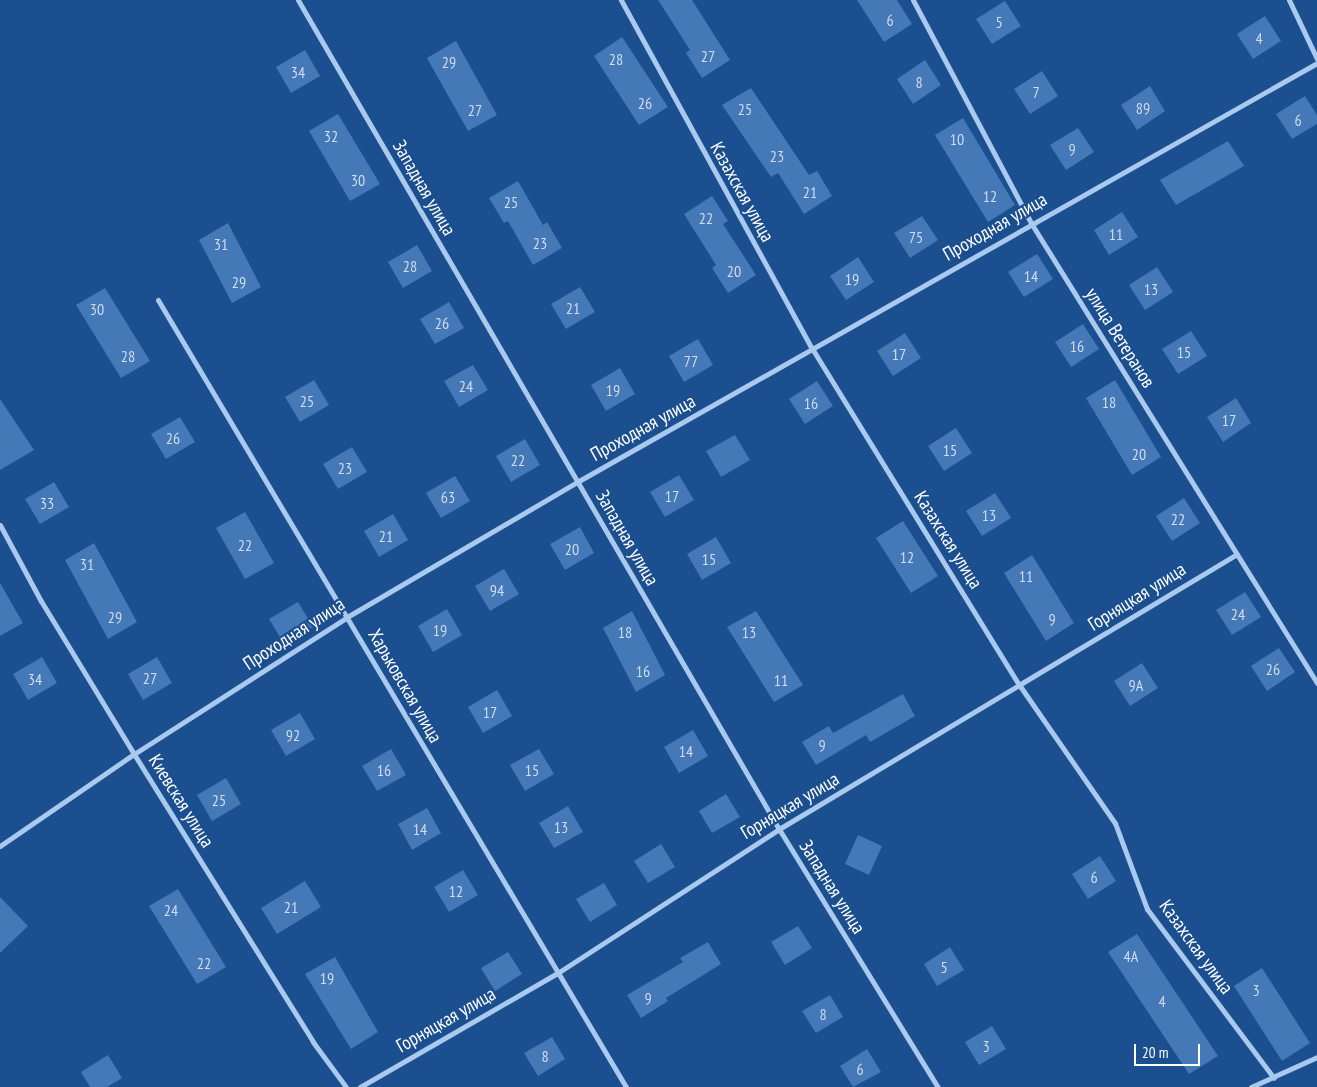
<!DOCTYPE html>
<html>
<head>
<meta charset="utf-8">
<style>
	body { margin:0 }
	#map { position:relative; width:1317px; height:1087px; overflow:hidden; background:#1b4f8f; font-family:"PT Sans Narrow",sans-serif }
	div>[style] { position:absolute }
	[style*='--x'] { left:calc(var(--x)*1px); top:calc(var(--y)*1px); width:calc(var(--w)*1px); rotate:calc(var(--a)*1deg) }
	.building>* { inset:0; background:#4478b7 }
	.street>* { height:5px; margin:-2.5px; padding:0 2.5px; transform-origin:2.5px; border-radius:2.5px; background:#a9c9ee }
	span { translate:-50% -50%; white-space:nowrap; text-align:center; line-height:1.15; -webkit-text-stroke:4.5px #1b4f8f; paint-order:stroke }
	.number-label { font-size:16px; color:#d0dded }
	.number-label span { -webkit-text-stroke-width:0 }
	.street-label { font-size:19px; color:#fff }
	.scale { position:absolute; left:1134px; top:1044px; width:66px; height:22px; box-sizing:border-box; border:2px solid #fff; border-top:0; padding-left:6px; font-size:15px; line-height:18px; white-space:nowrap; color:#fff; -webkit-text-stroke:4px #1b4f8f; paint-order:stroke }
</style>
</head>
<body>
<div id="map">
	<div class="building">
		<i style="clip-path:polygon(658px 0,692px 0,730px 60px,702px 78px,686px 53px,690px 50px)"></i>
		<i style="clip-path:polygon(857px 0,897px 0,912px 24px,884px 42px)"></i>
		<i style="clip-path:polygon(1005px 1px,1021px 26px,992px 44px,976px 19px)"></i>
		<i style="clip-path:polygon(1265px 16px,1281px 41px,1253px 59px,1237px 34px)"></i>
		<i style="clip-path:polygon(622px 37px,668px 107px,639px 125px,594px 56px)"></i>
		<i style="clip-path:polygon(456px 41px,497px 115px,468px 131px,427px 58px)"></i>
		<i style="clip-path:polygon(305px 50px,320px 76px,291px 93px,276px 67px)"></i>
		<i style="clip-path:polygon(925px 60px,941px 85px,913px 104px,897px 79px)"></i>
		<i style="clip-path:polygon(1042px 71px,1058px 96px,1030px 114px,1014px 89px)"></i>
		<i style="clip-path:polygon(1150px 86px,1165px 111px,1137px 130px,1121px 105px)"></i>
		<i style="clip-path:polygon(751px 88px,809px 175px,817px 171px,832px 196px,804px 214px,778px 173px,771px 177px,722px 105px)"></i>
		<i style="clip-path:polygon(1305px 96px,1317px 115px,1317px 124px,1292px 139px,1276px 114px)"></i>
		<i style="clip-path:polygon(338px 114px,380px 184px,350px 201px,309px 131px)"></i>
		<i style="clip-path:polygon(963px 118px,1015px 205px,988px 222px,935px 135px)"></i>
		<i style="clip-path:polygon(1078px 128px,1094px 152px,1066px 170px,1050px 145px)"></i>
		<i style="clip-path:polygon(1228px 141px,1244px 166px,1176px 205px,1160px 180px)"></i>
		<i style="clip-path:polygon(518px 181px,543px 225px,547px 222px,562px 248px,533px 265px,508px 221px,504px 223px,489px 198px)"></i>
		<i style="clip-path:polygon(712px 196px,728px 221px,723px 224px,756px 275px,728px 293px,712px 268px,716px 265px,684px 214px)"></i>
		<i style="clip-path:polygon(1122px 212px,1138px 237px,1109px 255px,1094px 230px)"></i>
		<i style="clip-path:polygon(922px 216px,938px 240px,910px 258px,894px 233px)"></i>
		<i style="clip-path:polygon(228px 223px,261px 287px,232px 303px,199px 240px)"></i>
		<i style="clip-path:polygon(417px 245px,432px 271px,403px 288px,388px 262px)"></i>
		<i style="clip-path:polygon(1037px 254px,1053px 279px,1024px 297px,1008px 272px)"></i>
		<i style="clip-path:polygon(858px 257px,874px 282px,846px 300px,830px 276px)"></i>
		<i style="clip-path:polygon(1157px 267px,1173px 292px,1145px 310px,1129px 285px)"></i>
		<i style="clip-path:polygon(580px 287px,595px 312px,566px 329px,551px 304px)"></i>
		<i style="clip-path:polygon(105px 288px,150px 361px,121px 378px,76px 305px)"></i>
		<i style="clip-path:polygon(449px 302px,464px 328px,435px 344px,420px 319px)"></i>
		<i style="clip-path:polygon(1083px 324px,1099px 349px,1071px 367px,1055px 342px)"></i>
		<i style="clip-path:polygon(1191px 331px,1207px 356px,1178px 374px,1162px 349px)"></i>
		<i style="clip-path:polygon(905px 333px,921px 358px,893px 376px,877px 351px)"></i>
		<i style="clip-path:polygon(698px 339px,713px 365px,684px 382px,669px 356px)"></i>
		<i style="clip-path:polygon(473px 365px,488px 390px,459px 407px,444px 381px)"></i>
		<i style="clip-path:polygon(620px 368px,635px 394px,606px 411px,591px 385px)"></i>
		<i style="clip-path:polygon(314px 380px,329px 405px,300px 422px,285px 397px)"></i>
		<i style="clip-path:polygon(1115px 380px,1161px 457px,1132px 475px,1086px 398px)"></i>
		<i style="clip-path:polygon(817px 381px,833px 406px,805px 424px,789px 399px)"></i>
		<i style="clip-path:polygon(1236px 398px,1251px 423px,1223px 442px,1207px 417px)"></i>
		<i style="clip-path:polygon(0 399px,34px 450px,0 470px)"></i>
		<i style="clip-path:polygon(180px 417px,195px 442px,166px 459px,151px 434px)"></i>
		<i style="clip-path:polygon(956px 428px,972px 453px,944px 471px,928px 446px)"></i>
		<i style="clip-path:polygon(735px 435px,750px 460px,721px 477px,706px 451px)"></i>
		<i style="clip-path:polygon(525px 439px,540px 465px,511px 482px,496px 456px)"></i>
		<i style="clip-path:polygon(352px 447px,367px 472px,338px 489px,323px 464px)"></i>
		<i style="clip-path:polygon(679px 475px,694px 500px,665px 517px,650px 492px)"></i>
		<i style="clip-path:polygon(455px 476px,470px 501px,441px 518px,426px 493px)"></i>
		<i style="clip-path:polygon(54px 482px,69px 507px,40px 524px,25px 499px)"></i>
		<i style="clip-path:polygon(995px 493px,1011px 518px,982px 536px,966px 511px)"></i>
		<i style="clip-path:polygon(1184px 498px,1200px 523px,1172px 541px,1156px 516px)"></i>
		<i style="clip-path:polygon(245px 512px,274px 563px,245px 579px,216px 528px)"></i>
		<i style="clip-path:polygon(393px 514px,408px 540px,379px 557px,364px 531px)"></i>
		<i style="clip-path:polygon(903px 521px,938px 576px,911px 593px,876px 538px)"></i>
		<i style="clip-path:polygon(580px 527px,594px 553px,565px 570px,550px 544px)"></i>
		<i style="clip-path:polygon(716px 537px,731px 563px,702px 580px,687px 554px)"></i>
		<i style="clip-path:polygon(94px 543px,137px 622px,108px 639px,65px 560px)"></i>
		<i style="clip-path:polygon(1032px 555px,1074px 623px,1046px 641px,1004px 573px)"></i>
		<i style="clip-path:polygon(504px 569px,519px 594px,490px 611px,475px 586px)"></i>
		<i style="clip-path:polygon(0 583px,23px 623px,0 636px)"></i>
		<i style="clip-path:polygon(1245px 592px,1261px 617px,1232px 635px,1216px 610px)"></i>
		<i style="clip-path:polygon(298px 602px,313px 627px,284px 644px,269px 619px)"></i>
		<i style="clip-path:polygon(447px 609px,462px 635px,433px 652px,418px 626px)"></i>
		<i style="clip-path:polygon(632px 611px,665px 675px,636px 692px,603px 628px)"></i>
		<i style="clip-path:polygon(756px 611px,803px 685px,774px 702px,727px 627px)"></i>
		<i style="clip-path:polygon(1279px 648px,1295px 672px,1267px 691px,1251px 666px)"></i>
		<i style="clip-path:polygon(42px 657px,57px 683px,28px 700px,13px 674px)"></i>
		<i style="clip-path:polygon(157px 657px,172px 683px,143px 700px,128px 674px)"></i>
		<i style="clip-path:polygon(1142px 663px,1158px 688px,1130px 706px,1114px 681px)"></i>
		<i style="clip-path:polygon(497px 690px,512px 716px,483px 733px,468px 707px)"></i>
		<i style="clip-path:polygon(903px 694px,915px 716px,870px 742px,866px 735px,816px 765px,802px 742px,829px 726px,833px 733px)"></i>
		<i style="clip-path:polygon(300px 713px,315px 739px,286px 756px,271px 730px)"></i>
		<i style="clip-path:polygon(693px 730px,708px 756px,679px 773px,664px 747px)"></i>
		<i style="clip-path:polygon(391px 749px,406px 775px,377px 791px,362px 766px)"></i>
		<i style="clip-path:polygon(539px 749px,554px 774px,525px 791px,510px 765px)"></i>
		<i style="clip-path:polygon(226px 778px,241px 804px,212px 821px,197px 795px)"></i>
		<i style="clip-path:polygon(726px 794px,740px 817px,712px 833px,699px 811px)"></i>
		<i style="clip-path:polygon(568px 806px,583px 832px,554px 848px,539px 823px)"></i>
		<i style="clip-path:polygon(427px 808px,441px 833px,412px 850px,398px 824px)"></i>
		<i style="clip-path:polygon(858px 835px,882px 846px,869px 875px,845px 864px)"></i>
		<i style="clip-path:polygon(661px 844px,675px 867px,648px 883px,634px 861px)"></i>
		<i style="clip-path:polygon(1100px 856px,1116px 881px,1088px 899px,1072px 874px)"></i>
		<i style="clip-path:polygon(463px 870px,478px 895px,449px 912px,434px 887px)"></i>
		<i style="clip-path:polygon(305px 881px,321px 907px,277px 934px,261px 908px)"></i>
		<i style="clip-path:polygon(604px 883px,617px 905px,590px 922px,576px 899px)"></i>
		<i style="clip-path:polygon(178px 889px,226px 967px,197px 984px,149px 906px)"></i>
		<i style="clip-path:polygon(0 897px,28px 926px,0 953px)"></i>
		<i style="clip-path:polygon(798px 926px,812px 948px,785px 965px,771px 942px)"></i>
		<i style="clip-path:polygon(1137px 934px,1218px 1056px,1189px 1074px,1108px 952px)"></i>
		<i style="clip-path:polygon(708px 942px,721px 964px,666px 998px,668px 1001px,641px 1018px,627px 995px,683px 962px,680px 958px)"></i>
		<i style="clip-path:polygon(950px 947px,964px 970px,937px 986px,924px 964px)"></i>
		<i style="clip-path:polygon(508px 952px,522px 974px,495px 991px,481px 968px)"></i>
		<i style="clip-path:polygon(335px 957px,378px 1032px,351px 1049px,305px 974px)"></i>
		<i style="clip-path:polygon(1262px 968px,1310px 1043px,1282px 1061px,1234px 986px)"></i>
		<i style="clip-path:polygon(830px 995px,843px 1017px,816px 1033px,802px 1011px)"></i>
		<i style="clip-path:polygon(992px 1026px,1006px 1049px,979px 1065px,965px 1042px)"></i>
		<i style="clip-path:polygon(552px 1037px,565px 1059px,538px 1076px,524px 1053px)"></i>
		<i style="clip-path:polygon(867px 1049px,881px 1072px,853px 1087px,840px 1066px)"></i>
		<i style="clip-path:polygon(108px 1055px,122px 1078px,107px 1087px,90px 1087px,81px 1072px)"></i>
	</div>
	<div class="street">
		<i style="--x:298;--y:0;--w:958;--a:59.88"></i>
		<i style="--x:779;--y:829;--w:303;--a:58.4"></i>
		<i style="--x:621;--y:0;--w:399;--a:61.3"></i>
		<i style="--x:813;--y:350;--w:395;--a:58.4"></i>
		<i style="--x:1020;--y:686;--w:167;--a:55.3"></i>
		<i style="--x:1115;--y:823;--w:92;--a:69.6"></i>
		<i style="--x:1147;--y:909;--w:211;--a:53.1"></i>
		<i style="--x:913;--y:0;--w:252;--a:62.1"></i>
		<i style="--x:1031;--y:223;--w:542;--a:58.13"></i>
		<i style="--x:1289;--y:0;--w:65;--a:64.6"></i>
		<i style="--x:158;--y:300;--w:916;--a:59.26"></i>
		<i style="--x:0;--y:525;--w:86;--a:61.7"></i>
		<i style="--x:41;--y:601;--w:179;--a:58.7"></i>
		<i style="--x:134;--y:754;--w:339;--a:58.1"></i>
		<i style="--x:313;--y:1042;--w:56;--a:53.7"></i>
		<i style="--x:0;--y:846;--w:163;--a:-34.5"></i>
		<i style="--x:134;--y:754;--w:253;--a:-32.7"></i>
		<i style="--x:347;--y:617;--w:267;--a:-30.4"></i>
		<i style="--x:577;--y:482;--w:850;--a:-29.52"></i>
		<i style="--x:360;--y:1087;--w:226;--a:-30"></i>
		<i style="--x:556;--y:974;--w:266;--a:-33"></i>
		<i style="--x:779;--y:829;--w:534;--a:-30.98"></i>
		<i style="--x:1251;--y:1087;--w:72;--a:-24.4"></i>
	</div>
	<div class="number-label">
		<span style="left:890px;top:20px">6</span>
		<span style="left:999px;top:22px">5</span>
		<span style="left:1259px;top:38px">4</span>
		<span style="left:708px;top:56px">27</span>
		<span style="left:616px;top:59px">28</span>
		<span style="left:449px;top:62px">29</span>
		<span style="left:298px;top:72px">34</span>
		<span style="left:919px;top:82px">8</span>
		<span style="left:1036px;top:92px">7</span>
		<span style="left:645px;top:103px">26</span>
		<span style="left:1143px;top:108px">89</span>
		<span style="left:745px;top:109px">25</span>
		<span style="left:475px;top:110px">27</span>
		<span style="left:1298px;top:120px">6</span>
		<span style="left:331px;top:136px">32</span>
		<span style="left:957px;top:139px">10</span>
		<span style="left:1072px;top:149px">9</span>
		<span style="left:777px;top:156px">23</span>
		<span style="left:358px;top:180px">30</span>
		<span style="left:810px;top:192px">21</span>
		<span style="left:990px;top:196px">12</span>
		<span style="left:511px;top:202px">25</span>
		<span style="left:706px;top:218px">22</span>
		<span style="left:1116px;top:234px">11</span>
		<span style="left:916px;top:237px">75</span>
		<span style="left:540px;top:243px">23</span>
		<span style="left:221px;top:244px">31</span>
		<span style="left:410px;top:266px">28</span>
		<span style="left:734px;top:271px">20</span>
		<span style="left:1031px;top:276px">14</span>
		<span style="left:852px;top:279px">19</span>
		<span style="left:239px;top:282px">29</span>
		<span style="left:1151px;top:289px">13</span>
		<span style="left:573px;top:308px">21</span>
		<span style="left:97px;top:309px">30</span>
		<span style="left:442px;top:323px">26</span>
		<span style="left:1077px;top:346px">16</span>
		<span style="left:1184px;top:352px">15</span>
		<span style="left:899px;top:354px">17</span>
		<span style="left:128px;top:356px">28</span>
		<span style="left:691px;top:361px">77</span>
		<span style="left:466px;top:386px">24</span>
		<span style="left:613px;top:390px">19</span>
		<span style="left:307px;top:401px">25</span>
		<span style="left:1109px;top:402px">18</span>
		<span style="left:811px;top:403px">16</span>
		<span style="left:1229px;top:420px">17</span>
		<span style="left:173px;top:438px">26</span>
		<span style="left:950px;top:450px">15</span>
		<span style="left:1139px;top:454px">20</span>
		<span style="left:518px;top:460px">22</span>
		<span style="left:345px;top:468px">23</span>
		<span style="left:672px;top:496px">17</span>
		<span style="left:448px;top:497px">63</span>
		<span style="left:47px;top:503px">33</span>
		<span style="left:989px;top:515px">13</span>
		<span style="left:1178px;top:519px">22</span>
		<span style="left:386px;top:536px">21</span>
		<span style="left:245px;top:545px">22</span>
		<span style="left:572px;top:549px">20</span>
		<span style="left:907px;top:557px">12</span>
		<span style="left:709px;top:559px">15</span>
		<span style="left:87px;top:564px">31</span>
		<span style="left:1026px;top:576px">11</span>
		<span style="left:497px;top:590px">94</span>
		<span style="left:1238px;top:614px">24</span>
		<span style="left:115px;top:617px">29</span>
		<span style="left:1052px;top:619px">9</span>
		<span style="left:440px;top:630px">19</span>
		<span style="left:625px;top:632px">18</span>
		<span style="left:749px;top:632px">13</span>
		<span style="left:1273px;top:669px">26</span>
		<span style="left:643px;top:671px">16</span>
		<span style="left:150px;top:678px">27</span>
		<span style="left:35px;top:679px">34</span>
		<span style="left:781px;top:680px">11</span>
		<span style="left:1136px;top:685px">9А</span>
		<span style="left:490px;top:712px">17</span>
		<span style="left:293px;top:735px">92</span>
		<span style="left:822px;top:745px">9</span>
		<span style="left:686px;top:751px">14</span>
		<span style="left:384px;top:770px">16</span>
		<span style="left:532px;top:770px">15</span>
		<span style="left:219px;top:800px">25</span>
		<span style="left:561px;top:827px">13</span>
		<span style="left:420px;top:829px">14</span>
		<span style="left:1094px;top:877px">6</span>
		<span style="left:456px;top:891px">12</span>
		<span style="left:291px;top:907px">21</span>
		<span style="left:171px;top:910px">24</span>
		<span style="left:1131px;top:956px">4А</span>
		<span style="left:204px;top:963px">22</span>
		<span style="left:944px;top:967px">5</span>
		<span style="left:327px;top:978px">19</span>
		<span style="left:1256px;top:990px">3</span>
		<span style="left:648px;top:998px">9</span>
		<span style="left:1162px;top:1001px">4</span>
		<span style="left:823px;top:1014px">8</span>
		<span style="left:986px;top:1046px">3</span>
		<span style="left:545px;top:1056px">8</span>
		<span style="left:860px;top:1069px">6</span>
	</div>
	<div class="street-label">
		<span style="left:424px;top:188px;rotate:60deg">Западная улица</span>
		<span style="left:742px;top:192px;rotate:61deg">Казахская улица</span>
		<span style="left:995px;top:227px;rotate:-30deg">Проходная улица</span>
		<span style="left:1120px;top:338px;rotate:58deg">улица Ветеранов</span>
		<span style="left:643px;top:428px;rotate:-29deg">Проходная улица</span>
		<span style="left:627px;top:538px;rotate:60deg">Западная улица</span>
		<span style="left:948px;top:540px;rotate:58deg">Казахская улица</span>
		<span style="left:1137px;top:597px;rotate:-32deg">Горняцкая улица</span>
		<span style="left:294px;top:634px;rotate:-33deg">Проходная улица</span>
		<span style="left:405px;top:686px;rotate:60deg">Харьковская улица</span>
		<span style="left:181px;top:801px;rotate:58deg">Киевская улица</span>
		<span style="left:790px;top:806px;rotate:-31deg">Горняцкая улица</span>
		<span style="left:832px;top:887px;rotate:58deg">Западная улица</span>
		<span style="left:1196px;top:947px;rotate:54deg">Казахская улица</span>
		<span style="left:446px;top:1020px;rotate:-30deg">Горняцкая улица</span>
	</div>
	<div class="scale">20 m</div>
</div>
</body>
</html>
